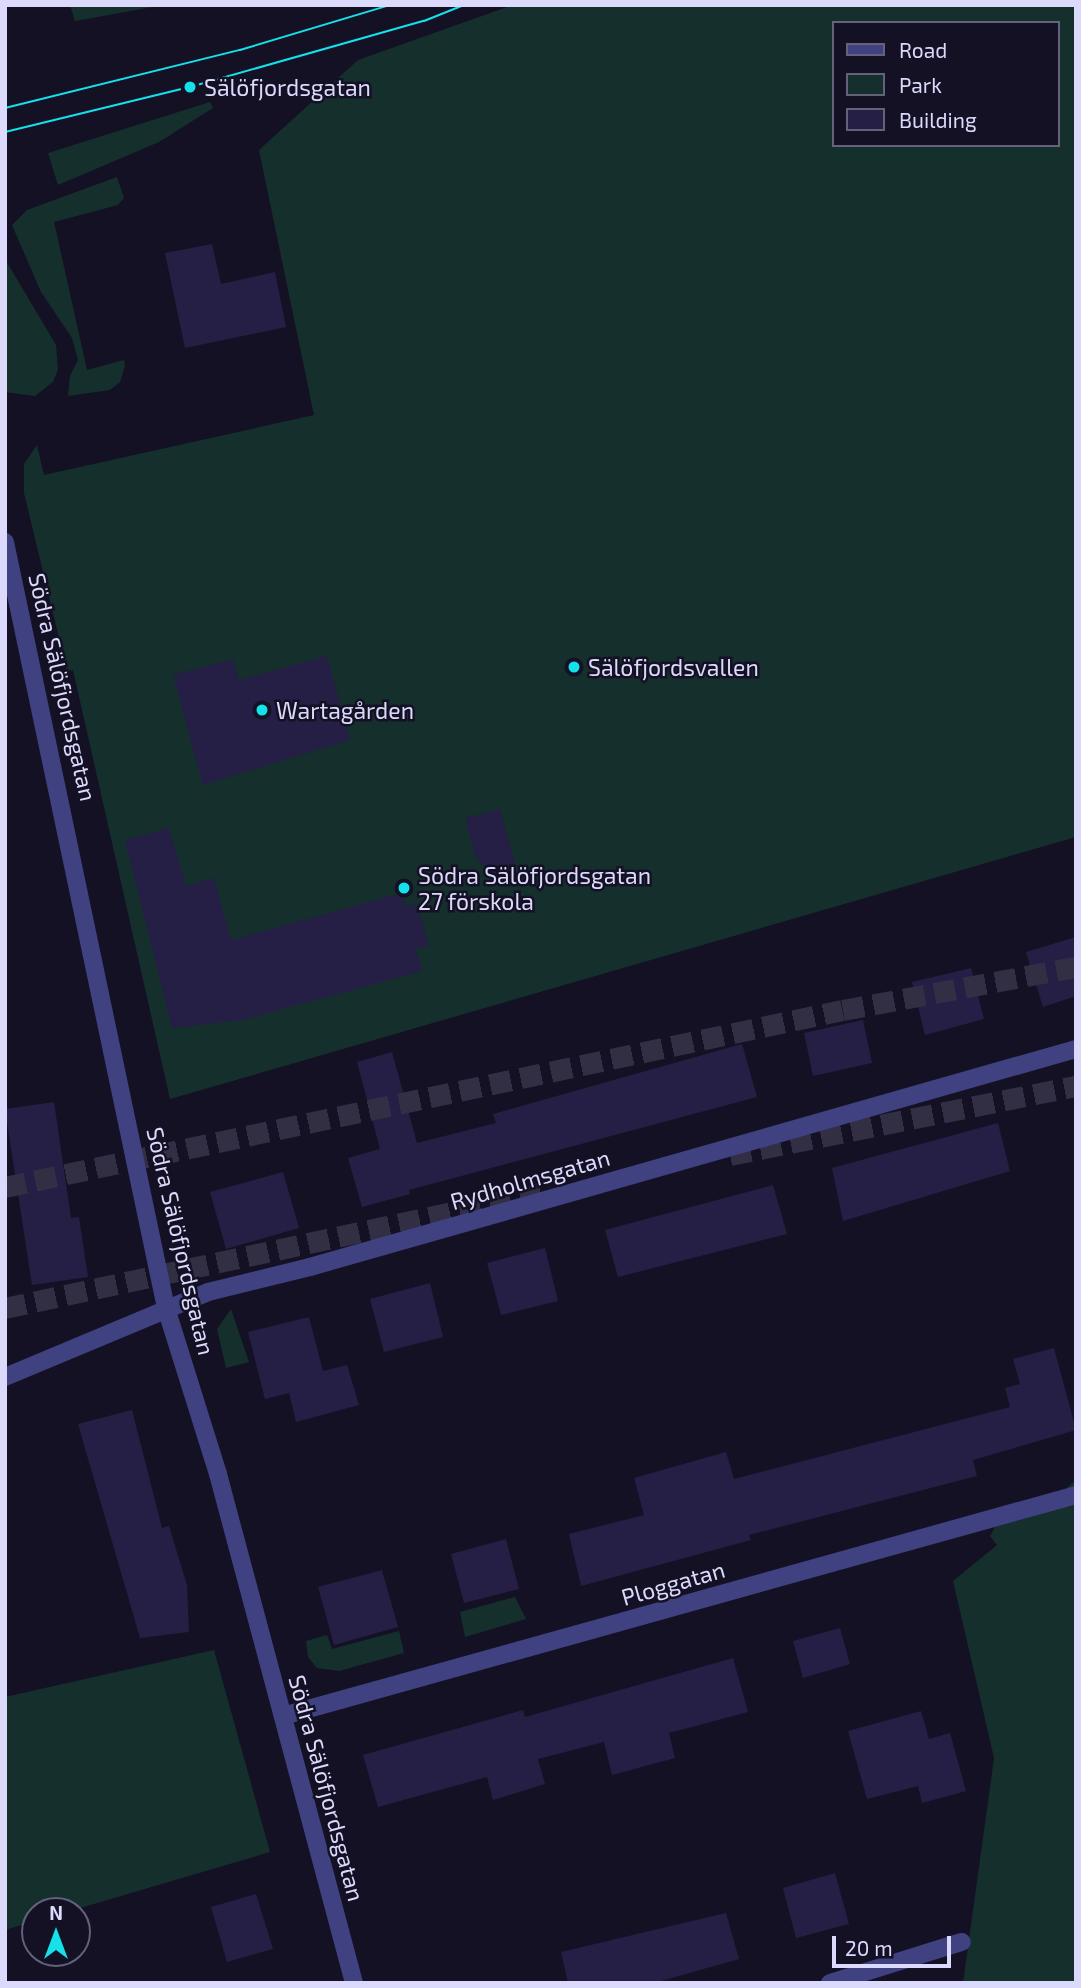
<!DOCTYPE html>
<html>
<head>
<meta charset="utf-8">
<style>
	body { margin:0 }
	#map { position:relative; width:1081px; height:1988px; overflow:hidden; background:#141125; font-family:"Exo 2",sans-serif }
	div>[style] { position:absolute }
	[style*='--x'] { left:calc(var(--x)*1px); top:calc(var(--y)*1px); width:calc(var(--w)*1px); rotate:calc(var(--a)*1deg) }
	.green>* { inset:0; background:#152f2d }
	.building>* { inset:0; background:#251f45 }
	.highway-tunnel>* { height:21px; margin-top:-10.5px; transform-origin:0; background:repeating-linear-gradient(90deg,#322f45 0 21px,transparent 0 31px) }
	.street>* { height:18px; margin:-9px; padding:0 9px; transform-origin:9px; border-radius:9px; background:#404180 }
	.tram>* { height:2px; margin:-1px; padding:0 1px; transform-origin:1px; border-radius:1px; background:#15e1eb }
	.dots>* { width:19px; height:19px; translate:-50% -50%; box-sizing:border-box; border:4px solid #141125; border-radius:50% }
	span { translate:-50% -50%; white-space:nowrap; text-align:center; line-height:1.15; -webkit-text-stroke:5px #141125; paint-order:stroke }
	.poi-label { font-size:23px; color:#dbd9fc }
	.left { translate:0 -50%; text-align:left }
	.street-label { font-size:23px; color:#dbd9fc }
	.frame { position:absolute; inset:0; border:7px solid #dbd9fc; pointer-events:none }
	.legend { position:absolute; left:832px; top:21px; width:228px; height:126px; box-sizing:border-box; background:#141125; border:2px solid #64617b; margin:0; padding:9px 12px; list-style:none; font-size:21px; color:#dbd9fc }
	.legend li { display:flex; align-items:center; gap:14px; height:35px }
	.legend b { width:35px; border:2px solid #64617b }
	.north { position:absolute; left:21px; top:1897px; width:70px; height:70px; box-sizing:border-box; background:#141125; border:2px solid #64617b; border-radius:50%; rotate:0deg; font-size:19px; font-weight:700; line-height:28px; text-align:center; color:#dbd9fc }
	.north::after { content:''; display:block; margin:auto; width:24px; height:32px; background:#15e1eb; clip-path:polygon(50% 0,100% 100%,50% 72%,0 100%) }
	.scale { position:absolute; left:832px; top:1936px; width:119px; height:32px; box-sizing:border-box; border:4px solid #dbd9fc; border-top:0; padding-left:9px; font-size:21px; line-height:24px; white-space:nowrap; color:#dbd9fc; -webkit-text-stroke:5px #141125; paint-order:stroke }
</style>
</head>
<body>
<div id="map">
	<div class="green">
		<i style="clip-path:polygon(70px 5px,164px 5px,75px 21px)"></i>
		<i style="clip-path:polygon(evenodd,513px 5px,1076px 5px,1076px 837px,170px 1099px,73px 670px,67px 671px,24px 493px,24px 464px,37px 445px,44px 475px,314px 415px,259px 150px,358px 60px,513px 5px,834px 23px,1058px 23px,1058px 145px,834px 145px,834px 23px)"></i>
		<i style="clip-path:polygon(210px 102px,213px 108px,159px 142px,58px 185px,48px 153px)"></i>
		<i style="clip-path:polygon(117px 177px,124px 198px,118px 205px,54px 222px,87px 370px,124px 360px,125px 366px,120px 382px,110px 390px,68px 396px,70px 376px,78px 360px,72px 338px,41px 292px,12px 225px,27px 210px)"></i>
		<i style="clip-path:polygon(5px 259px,56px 345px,58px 370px,53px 382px,35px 396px,5px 392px)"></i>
		<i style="clip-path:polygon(231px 1309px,249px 1362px,226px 1368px,217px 1329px)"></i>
		<i style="clip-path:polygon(1076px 1480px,1076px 1983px,963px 1983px,994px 1758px,953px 1581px,997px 1545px,990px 1536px,995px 1527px,1033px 1516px)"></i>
		<i style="clip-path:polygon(515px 1597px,526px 1619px,465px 1637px,460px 1612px)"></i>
		<i style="clip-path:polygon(399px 1631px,404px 1653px,339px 1671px,317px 1668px,308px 1657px,306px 1641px,327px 1635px,332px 1649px)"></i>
		<i style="clip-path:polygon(214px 1650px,270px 1852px,70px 1911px,35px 1911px,35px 1921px,5px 1930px,5px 1697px)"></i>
	</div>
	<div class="building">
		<i style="clip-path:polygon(212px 244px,221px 284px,275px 272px,286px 327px,185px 348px,165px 253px)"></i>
		<i style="clip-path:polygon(327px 656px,350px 740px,203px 785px,173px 675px,233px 659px,239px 680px)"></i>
		<i style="clip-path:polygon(500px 809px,515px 863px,495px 877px,475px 856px,465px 818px)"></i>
		<i style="clip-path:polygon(169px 828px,186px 886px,214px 878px,231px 940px,402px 893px,406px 906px,417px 904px,429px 946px,416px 949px,422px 971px,242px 1020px,172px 1028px,125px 840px)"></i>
		<i style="clip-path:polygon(1076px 937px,1076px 996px,1043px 1007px,1026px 952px)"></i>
		<i style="clip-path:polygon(971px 968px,984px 1019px,925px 1035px,912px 982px)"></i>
		<i style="clip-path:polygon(863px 1020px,872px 1063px,813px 1076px,804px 1033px)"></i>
		<i style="clip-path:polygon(742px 1044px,757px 1097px,409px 1190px,410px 1194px,362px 1207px,348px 1158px,380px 1149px,357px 1062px,392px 1052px,417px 1143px,496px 1123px,493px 1114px)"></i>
		<i style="clip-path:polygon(54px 1102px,71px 1218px,79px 1217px,88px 1277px,32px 1285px,5px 1109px)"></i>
		<i style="clip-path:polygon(998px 1123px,1010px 1171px,843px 1221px,832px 1168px)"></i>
		<i style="clip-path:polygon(283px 1172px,299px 1228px,226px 1249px,210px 1192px)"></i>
		<i style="clip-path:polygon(773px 1185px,787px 1234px,618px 1277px,605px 1230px)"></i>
		<i style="clip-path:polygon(545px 1248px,558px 1301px,501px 1315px,487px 1263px)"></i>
		<i style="clip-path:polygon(430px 1283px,443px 1337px,384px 1352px,370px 1299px)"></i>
		<i style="clip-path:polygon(309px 1317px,323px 1371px,347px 1365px,359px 1405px,296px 1422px,289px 1393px,265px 1399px,248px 1332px)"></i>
		<i style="clip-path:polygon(1054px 1348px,1076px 1430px,973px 1460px,977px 1476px,749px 1535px,751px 1540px,581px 1586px,569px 1534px,644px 1515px,634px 1478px,726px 1452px,734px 1479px,1010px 1407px,1005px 1388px,1020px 1384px,1013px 1359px)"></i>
		<i style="clip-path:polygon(132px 1410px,162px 1528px,169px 1526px,187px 1585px,189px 1632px,140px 1638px,78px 1424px)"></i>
		<i style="clip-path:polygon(506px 1539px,519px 1589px,464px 1603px,451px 1554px)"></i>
		<i style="clip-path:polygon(382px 1570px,398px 1627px,334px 1645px,318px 1587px)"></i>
		<i style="clip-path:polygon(840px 1628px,850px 1664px,803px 1678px,793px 1641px)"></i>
		<i style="clip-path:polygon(733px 1658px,748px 1712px,669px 1733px,675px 1758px,612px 1775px,604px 1742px,538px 1759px,545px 1784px,493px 1800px,487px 1777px,378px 1807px,363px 1755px,523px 1710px,525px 1717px)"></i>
		<i style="clip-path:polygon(921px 1711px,929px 1739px,950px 1733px,966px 1791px,922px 1803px,918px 1786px,867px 1799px,848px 1731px)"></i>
		<i style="clip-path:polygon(835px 1873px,849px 1924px,796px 1938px,783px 1888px)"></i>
		<i style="clip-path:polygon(256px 1894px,273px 1949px,227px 1962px,211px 1907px)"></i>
		<i style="clip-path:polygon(726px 1913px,739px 1959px,654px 1983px,568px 1983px,561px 1952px)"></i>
	</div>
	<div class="highway-tunnel">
		<i style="--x:730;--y:1155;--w:353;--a:-11.3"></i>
		<i style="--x:5;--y:1187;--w:856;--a:-11.93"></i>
		<i style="--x:843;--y:1010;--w:237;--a:-10.5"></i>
		<i style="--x:5;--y:1308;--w:558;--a:-12.09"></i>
	</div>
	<div class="street">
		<i style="--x:5;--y:542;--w:783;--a:78.13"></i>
		<i style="--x:166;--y:1308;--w:174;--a:72.6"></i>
		<i style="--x:218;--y:1474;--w:527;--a:75.04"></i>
		<i style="--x:5;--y:1377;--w:220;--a:-22.7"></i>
		<i style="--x:208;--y:1292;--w:105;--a:-13.8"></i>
		<i style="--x:310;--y:1267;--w:796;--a:-15.89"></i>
		<i style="--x:283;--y:1716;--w:823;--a:-15.57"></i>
		<i style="--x:830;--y:1983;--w:138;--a:-17.3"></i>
	</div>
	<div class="tram">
		<i style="--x:5;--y:108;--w:242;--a:-13.9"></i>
		<i style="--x:240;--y:50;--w:157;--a:-16.7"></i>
		<i style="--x:5;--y:132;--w:190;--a:-13.7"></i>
		<i style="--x:190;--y:87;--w:243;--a:-15.8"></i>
		<i style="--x:424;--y:21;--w:43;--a:-21.8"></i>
	</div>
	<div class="dots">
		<i style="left:190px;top:87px;background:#15e1eb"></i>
		<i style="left:574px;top:667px;background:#15e1eb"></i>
		<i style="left:262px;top:710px;background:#15e1eb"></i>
		<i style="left:404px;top:888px;background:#15e1eb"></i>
	</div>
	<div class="poi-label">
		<span class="left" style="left:204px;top:87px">Sälöfjordsgatan</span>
		<span class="left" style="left:588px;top:667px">Sälöfjordsvallen</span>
		<span class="left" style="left:276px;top:710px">Wartagården</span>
		<span class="left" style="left:418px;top:888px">Södra Sälöfjordsgatan<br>27 förskola</span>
	</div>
	<div class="street-label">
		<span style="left:63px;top:687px;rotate:77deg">Södra Sälöfjordsgatan</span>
		<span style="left:530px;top:1179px;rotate:-16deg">Rydholmsgatan</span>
		<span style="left:181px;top:1241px;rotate:77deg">Södra Sälöfjordsgatan</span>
		<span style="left:673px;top:1583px;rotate:-16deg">Ploggatan</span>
		<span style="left:327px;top:1788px;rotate:75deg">Södra Sälöfjordsgatan</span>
	</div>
	<div class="frame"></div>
	<ul class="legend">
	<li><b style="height:9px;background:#404180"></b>Road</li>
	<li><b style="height:19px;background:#152f2d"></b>Park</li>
	<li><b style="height:19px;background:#251f45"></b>Building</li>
	</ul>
	<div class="north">N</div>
	<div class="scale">20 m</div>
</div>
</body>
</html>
